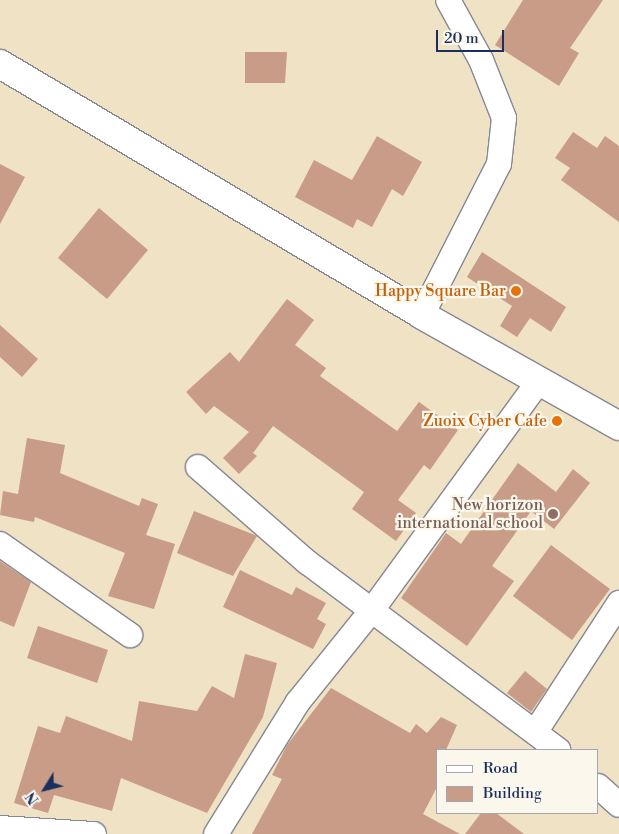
<!DOCTYPE html>
<html>
<head>
<meta charset="utf-8">
<style>
	body { margin:0 }
	#map { position:relative; width:619px; height:834px; overflow:hidden; background:#f0e2c5; font-family:"Libre Bodoni",serif }
	div>[style] { position:absolute }
	[style*='--x'] { left:calc(var(--x)*1px); top:calc(var(--y)*1px); width:calc(var(--w)*1px); rotate:calc(var(--a)*1deg) }
	.building>* { inset:0; background:#c89c86 }
	.roads { filter:drop-shadow(1px 0 #868892) drop-shadow(-1px 0 #868892) drop-shadow(0 1px #868892) drop-shadow(0 -1px #868892) }
	.minor>* { height:24px; margin:-12px; padding:0 12px; transform-origin:12px; border-radius:12px; background:#fff }
	.trunk>* { height:28px; margin:-14px; padding:0 14px; transform-origin:14px; border-radius:14px; background:#fff }
	.dots>* { width:14px; height:14px; translate:-50% -50%; box-sizing:border-box; border:2px solid #fbf7ec; border-radius:50% }
	span { translate:-50% -50%; white-space:nowrap; text-align:center; line-height:1.15; -webkit-text-stroke:4.5px #fbf7ec; paint-order:stroke }
	.food-label { font-size:16px; color:#c56008 }
	.right { translate:-100% -50%; text-align:right }
	.education-label { font-size:16px; color:#785e54 }
	.legend { position:absolute; left:436px; top:749px; width:162px; height:65px; box-sizing:border-box; background:#fbf7ec; border:1px solid #a1a7b3; margin:0; padding:6px 9px; list-style:none; font-size:15px; color:#1b2f5e }
	.legend li { display:flex; align-items:center; gap:10px; height:25px }
	.legend b { width:25px; border:1px solid #a1a7b3 }
	.north { position:absolute; left:20px; top:764px; width:50px; height:50px; -webkit-text-stroke:4px #fbf7ec; paint-order:stroke; rotate:234deg; font-size:14px; font-weight:700; line-height:20px; text-align:center; color:#1b2f5e }
	.north::after { content:''; display:block; margin:auto; width:18px; height:22px; background:#1b2f5e; clip-path:polygon(50% 0,100% 100%,50% 72%,0 100%) }
	.scale { position:absolute; left:436px; top:30px; width:68px; height:22px; box-sizing:border-box; border:2px solid #1b2f5e; border-top:0; padding-left:6px; font-size:15px; line-height:18px; white-space:nowrap; color:#1b2f5e; -webkit-text-stroke:4px #fbf7ec; paint-order:stroke }
</style>
</head>
<body>
<div id="map">
	<div class="building">
		<i style="clip-path:polygon(523px 0,603px 0,570px 48px,579px 53px,559px 86px,495px 45px)"></i>
		<i style="clip-path:polygon(245px 52px,287px 52px,285px 83px,245px 83px)"></i>
		<i style="clip-path:polygon(573px 132px,597px 148px,605px 136px,619px 146px,619px 222px,561px 180px,570px 168px,555px 158px)"></i>
		<i style="clip-path:polygon(377px 136px,422px 162px,403px 196px,392px 189px,372px 227px,357px 219px,353px 228px,295px 197px,314px 160px,352px 180px)"></i>
		<i style="clip-path:polygon(0 164px,25px 177px,0 224px)"></i>
		<i style="clip-path:polygon(99px 208px,148px 250px,107px 299px,58px 258px)"></i>
		<i style="clip-path:polygon(482px 252px,566px 307px,551px 332px,530px 318px,517px 337px,500px 326px,512px 306px,467px 277px)"></i>
		<i style="clip-path:polygon(287px 299px,314px 320px,295px 345px,326px 368px,320px 376px,397px 431px,419px 402px,458px 430px,430px 470px,424px 465px,398px 500px,416px 513px,396px 541px,352px 509px,364px 492px,273px 426px,253px 453px,257px 456px,239px 474px,223px 458px,249px 432px,214px 406px,206px 414px,186px 392px,230px 352px,239px 362px)"></i>
		<i style="clip-path:polygon(0 325px,38px 359px,22px 377px,0 357px)"></i>
		<i style="clip-path:polygon(27px 438px,65px 445px,60px 473px,139px 506px,142px 498px,158px 504px,146px 535px,175px 544px,154px 609px,108px 596px,125px 553px,35px 517px,34px 522px,0 515px,3px 491px,18px 494px)"></i>
		<i style="clip-path:polygon(518px 463px,556px 492px,573px 469px,590px 483px,554px 529px,531px 511px,492px 566px,514px 581px,467px 646px,401px 598px,446px 533px,461px 544px)"></i>
		<i style="clip-path:polygon(194px 511px,257px 536px,233px 576px,177px 553px)"></i>
		<i style="clip-path:polygon(551px 545px,610px 589px,572px 640px,513px 596px)"></i>
		<i style="clip-path:polygon(0 561px,31px 582px,14px 627px,0 621px)"></i>
		<i style="clip-path:polygon(240px 570px,292px 595px,296px 587px,326px 603px,317px 619px,326px 624px,313px 649px,223px 607px)"></i>
		<i style="clip-path:polygon(38px 626px,108px 650px,97px 683px,27px 658px)"></i>
		<i style="clip-path:polygon(245px 654px,277px 663px,263px 717px,207px 813px,121px 778px,112px 811px,54px 795px,48px 813px,14px 803px,38px 726px,60px 733px,66px 716px,132px 741px,139px 701px,197px 711px,212px 686px,234px 698px)"></i>
		<i style="clip-path:polygon(525px 671px,547px 689px,531px 712px,507px 693px)"></i>
		<i style="clip-path:polygon(331px 688px,410px 733px,416px 724px,427px 733px,441px 717px,457px 725px,446px 750px,438px 750px,438px 785px,423px 814px,460px 834px,252px 834px,282px 779px,272px 775px,287px 745px)"></i>
		<i style="clip-path:polygon(481px 813px,496px 813px,524px 834px,465px 834px)"></i>
	</div>
	<div class="roads">
		<div class="minor">
			<i style="--x:422;--y:315;--w:169;--a:-63"></i>
			<i style="--x:499;--y:164;--w:46;--a:-83.8"></i>
			<i style="--x:504;--y:118;--w:62;--a:-111.6"></i>
			<i style="--x:481;--y:60;--w:68;--a:-118.8"></i>
			<i style="--x:198;--y:467;--w:145;--a:41.1"></i>
			<i style="--x:307;--y:562;--w:314;--a:36.8"></i>
			<i style="--x:0;--y:544;--w:159;--a:35"></i>
			<i style="--x:536;--y:731;--w:153;--a:-57"></i>
			<i style="--x:598;--y:786;--w:28;--a:42"></i>
			<i style="--x:0;--y:828;--w:94;--a:3.7"></i>
			<i style="--x:216;--y:834;--w:155;--a:-58.2"></i>
			<i style="--x:298;--y:702;--w:118;--a:-51.2"></i>
			<i style="--x:372;--y:610;--w:283;--a:-53.9"></i>
		</div>
		<div class="trunk">
			<i style="--x:0;--y:64;--w:491;--a:30.7"></i>
			<i style="--x:422;--y:315;--w:226;--a:29.4"></i>
		</div>
	</div>
	<div class="dots">
		<i style="left:516px;top:291px;background:#e8710a"></i>
		<i style="left:557px;top:421px;background:#e8710a"></i>
		<i style="left:553px;top:514px;background:#8d6e63"></i>
	</div>
	<div class="food-label">
		<span class="right" style="left:506px;top:291px">Happy Square Bar</span>
		<span class="right" style="left:547px;top:421px">Zuoix Cyber Cafe</span>
	</div>
	<div class="education-label">
		<span class="right" style="left:543px;top:514px">New horizon<br>international school</span>
	</div>
	<ul class="legend">
	<li><b style="height:6px;background:#fff"></b>Road</li>
	<li><b style="height:14px;background:#c89c86"></b>Building</li>
	</ul>
	<div class="north">N</div>
	<div class="scale">20 m</div>
</div>
</body>
</html>
